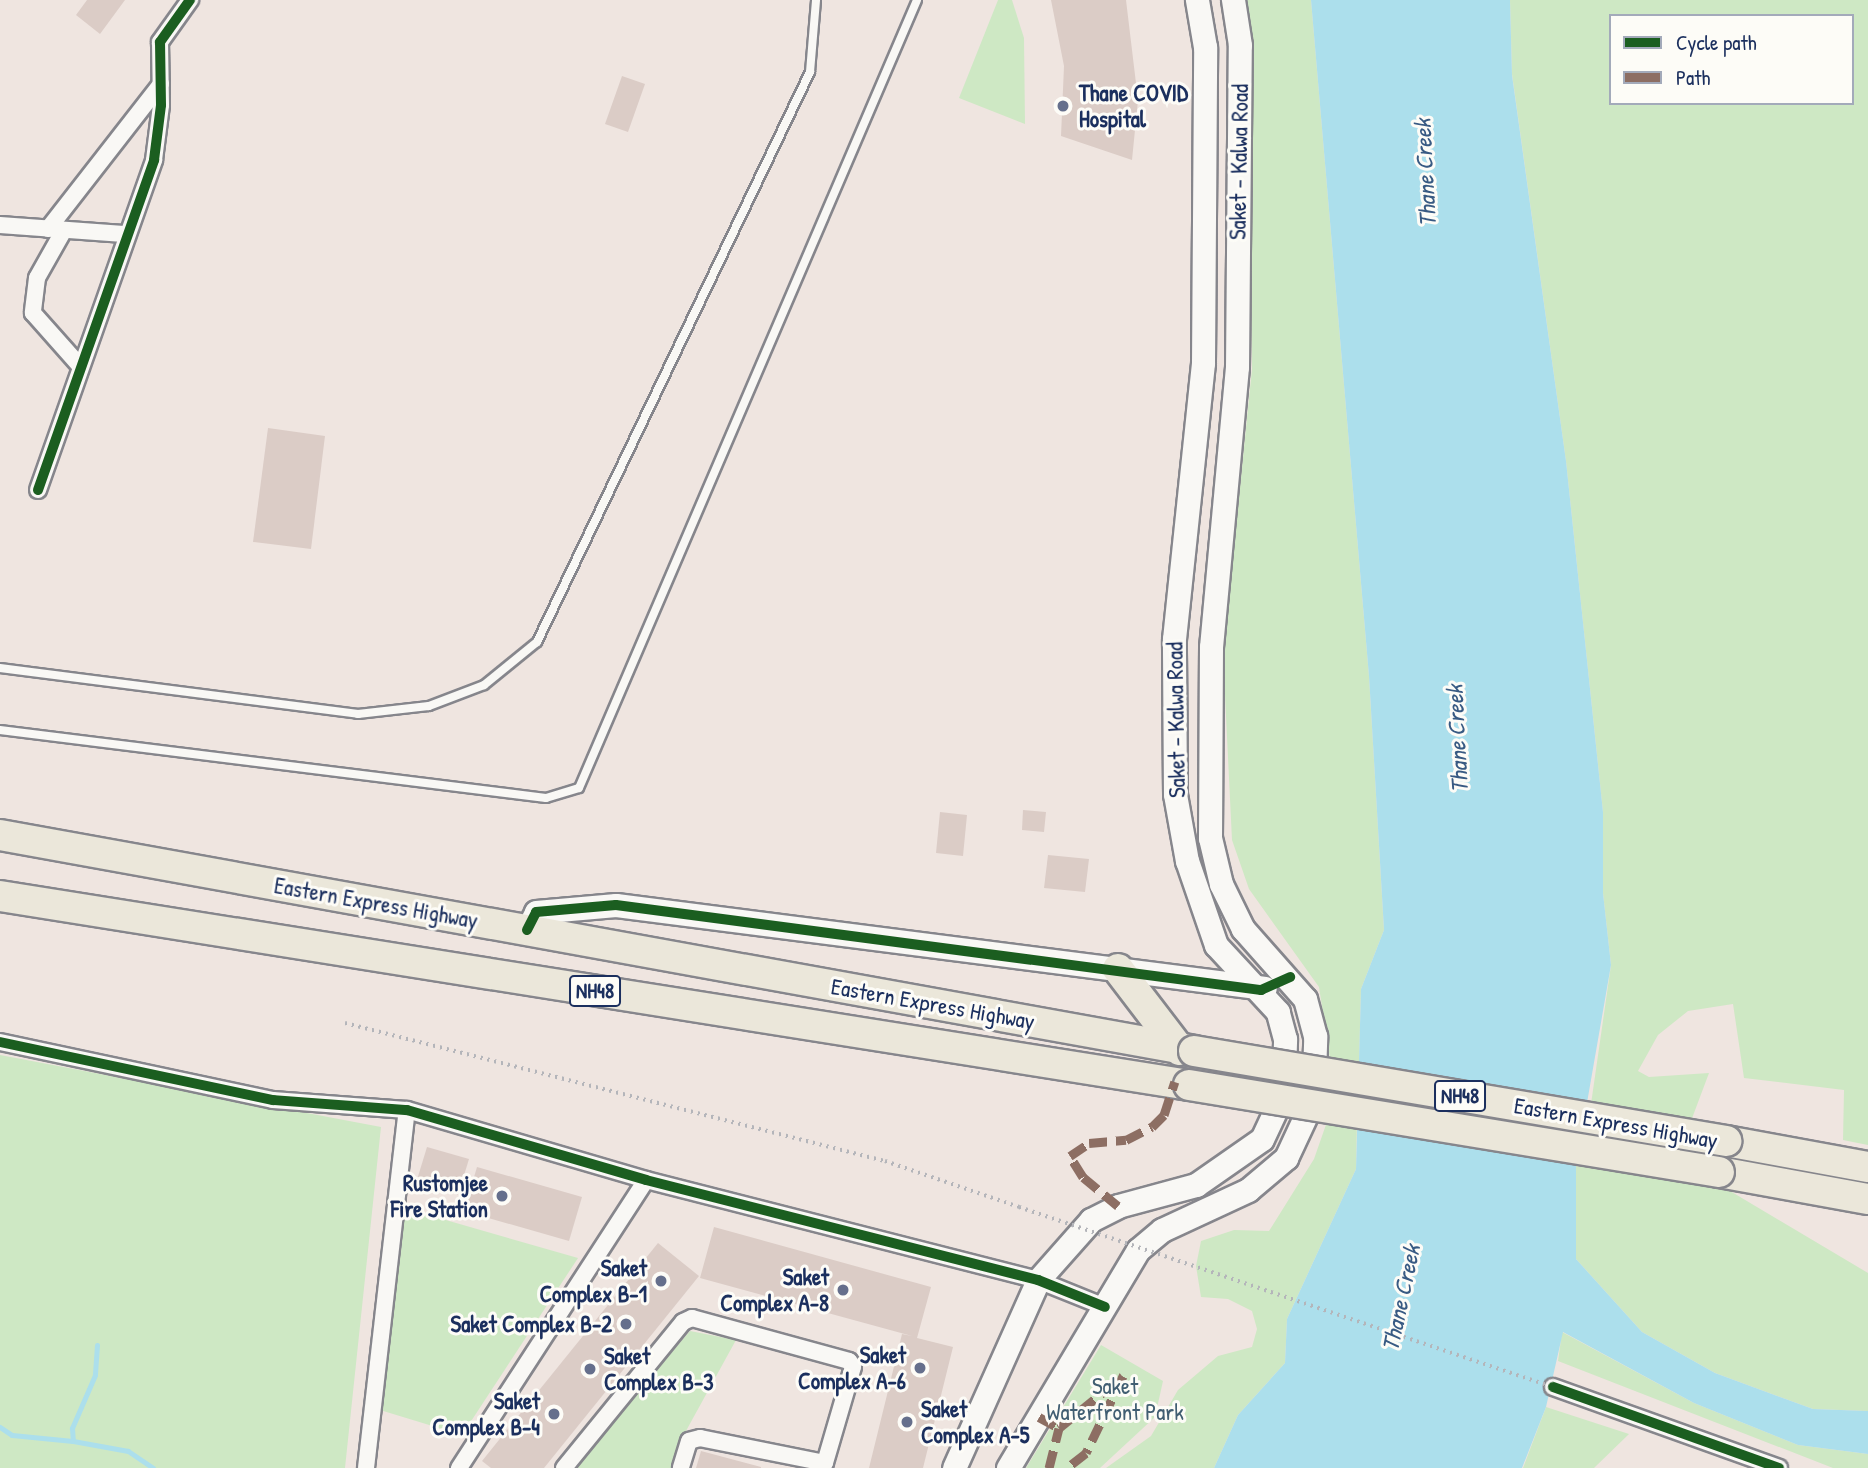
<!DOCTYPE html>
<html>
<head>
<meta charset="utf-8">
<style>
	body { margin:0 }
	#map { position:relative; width:1868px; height:1468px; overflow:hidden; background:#efe5e0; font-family:"Patrick Hand",sans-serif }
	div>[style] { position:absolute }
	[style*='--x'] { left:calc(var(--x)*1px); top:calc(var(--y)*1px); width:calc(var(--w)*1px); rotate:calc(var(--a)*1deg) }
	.green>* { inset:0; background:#cee8c4 }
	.water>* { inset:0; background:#acdfec }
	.stream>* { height:5px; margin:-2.5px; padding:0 2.5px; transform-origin:2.5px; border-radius:2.5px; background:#acdfec }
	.building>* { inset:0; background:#dbccc6 }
	.path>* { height:3.5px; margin-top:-1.75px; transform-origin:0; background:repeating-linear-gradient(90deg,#b4b5ba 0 2px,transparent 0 7px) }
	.roads { filter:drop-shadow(2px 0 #86868c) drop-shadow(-2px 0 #86868c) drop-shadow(0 2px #86868c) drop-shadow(0 -2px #86868c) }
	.lane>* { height:8px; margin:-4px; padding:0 4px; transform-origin:4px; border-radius:4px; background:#f9f8f5 }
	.street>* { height:16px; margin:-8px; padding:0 8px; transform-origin:8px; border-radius:8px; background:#f9f8f5 }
	.secondary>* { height:23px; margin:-11.5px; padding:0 11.5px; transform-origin:11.5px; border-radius:11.5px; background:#f9f8f5 }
	.highway>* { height:30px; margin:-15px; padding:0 15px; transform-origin:15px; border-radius:15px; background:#ebe7da }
	.path-bridge>* { height:3.5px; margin-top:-1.75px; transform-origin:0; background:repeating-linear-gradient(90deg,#b4b5ba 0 2px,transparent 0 7px) }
	.bridges { filter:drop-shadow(2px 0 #86868c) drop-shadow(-2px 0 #86868c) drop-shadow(0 2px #86868c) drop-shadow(0 -2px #86868c) }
	.highway-bridge>* { height:30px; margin:-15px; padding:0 15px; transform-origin:15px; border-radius:15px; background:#ebe7da }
	.quiet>* { height:9px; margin-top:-4.5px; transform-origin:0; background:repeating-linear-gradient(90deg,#8d6e63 0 18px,transparent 0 27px) }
	.cycleway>* { height:10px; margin:-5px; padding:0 5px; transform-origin:5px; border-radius:5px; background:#1b5e20 }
	.dots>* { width:19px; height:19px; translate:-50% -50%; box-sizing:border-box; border:4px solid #fdfcf7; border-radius:50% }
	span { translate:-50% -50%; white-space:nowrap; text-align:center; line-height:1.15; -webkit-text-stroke:6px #fdfcf7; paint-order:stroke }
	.shield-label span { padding:2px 5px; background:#fdfcf7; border:2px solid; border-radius:5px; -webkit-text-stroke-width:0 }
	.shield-label { font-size:21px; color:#1b2f5e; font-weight:700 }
	.poi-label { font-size:23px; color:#1b2f5e; font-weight:700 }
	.left { translate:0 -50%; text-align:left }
	.right { translate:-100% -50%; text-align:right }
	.street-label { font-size:23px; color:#1b2f5e }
	.park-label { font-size:23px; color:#415e72 }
	.water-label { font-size:24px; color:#385a83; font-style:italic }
	.legend { position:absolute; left:1609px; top:14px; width:245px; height:91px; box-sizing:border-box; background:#fdfcf7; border:2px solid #a3aaba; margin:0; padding:9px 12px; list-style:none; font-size:21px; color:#1b2f5e }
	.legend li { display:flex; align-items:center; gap:14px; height:35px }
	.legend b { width:35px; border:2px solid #a3aaba }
</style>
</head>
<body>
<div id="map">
	<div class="green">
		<i style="clip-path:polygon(998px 0,1012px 0,1024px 38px,1025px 124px,959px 98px)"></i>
		<i style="clip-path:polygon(1247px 0,1311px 0,1369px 676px,1384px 930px,1361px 989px,1359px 1064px,1330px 1059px,1319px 987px,1249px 889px,1232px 840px,1223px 654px,1252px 369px)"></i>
		<i style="clip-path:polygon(evenodd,1510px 0,1868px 0,1868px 1145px,1843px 1140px,1844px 1090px,1744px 1078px,1733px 1004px,1688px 1011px,1658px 1035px,1638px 1071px,1649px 1077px,1709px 1073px,1691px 1121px,1591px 1104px,1611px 965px,1603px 893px,1603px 812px,1566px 461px,1512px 74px,1510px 0,1611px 16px,1852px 16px,1852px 103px,1611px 103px,1611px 16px)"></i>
		<i style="clip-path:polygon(0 1055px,381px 1127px,345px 1468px,0 1468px)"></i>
		<i style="clip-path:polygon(1329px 1116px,1357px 1120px,1356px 1169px,1287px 1319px,1285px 1363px,1238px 1415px,1214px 1468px,1106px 1468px,1151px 1436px,1178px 1390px,1218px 1356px,1252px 1347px,1257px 1329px,1252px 1311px,1228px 1299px,1201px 1297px,1196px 1266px,1201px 1241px,1234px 1230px,1269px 1231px,1314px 1159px)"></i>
		<i style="clip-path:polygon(1576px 1166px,1715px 1182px,1868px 1273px,1868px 1411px,1813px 1409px,1715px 1373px,1642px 1332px,1576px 1259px)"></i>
		<i style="clip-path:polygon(404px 1208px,578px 1258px,462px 1435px,380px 1410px)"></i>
		<i style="clip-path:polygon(690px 1331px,736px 1340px,681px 1440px,672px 1468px,572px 1468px)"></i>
		<i style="clip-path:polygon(1562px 1332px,1694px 1403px,1798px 1445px,1868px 1454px,1868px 1468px,1833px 1468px,1558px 1361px)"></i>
		<i style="clip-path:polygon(1101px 1345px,1163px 1381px,1155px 1417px,1100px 1468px,1026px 1468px)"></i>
		<i style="clip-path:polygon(1546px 1407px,1629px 1434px,1594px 1468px,1523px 1468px)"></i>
	</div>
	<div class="water">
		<i style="clip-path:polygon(1311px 0,1510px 0,1512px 75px,1566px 461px,1603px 812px,1603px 893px,1611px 965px,1576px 1166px,1576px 1259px,1642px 1332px,1715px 1373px,1813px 1409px,1868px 1411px,1868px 1454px,1798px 1445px,1694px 1403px,1563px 1332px,1546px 1407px,1522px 1468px,1214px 1468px,1238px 1415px,1285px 1363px,1287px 1319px,1356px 1169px,1361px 989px,1384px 930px,1369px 676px)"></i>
	</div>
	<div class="stream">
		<i style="--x:97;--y:1345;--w:30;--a:94"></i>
		<i style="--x:95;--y:1375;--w:58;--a:113.5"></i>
		<i style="--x:72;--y:1428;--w:13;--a:86"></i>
		<i style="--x:73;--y:1441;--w:56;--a:10.3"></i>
		<i style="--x:128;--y:1451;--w:30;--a:34"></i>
		<i style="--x:0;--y:1427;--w:14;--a:34"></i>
		<i style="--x:12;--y:1435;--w:61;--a:5.6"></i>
	</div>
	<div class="building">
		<i style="clip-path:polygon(87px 0,125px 0,100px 34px,76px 15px)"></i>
		<i style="clip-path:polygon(1051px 0,1126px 0,1138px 100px,1132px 160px,1061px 136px,1064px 66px)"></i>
		<i style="clip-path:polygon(622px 76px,645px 84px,628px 132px,605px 124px)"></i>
		<i style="clip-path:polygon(268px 428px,325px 436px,311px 549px,253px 542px)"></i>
		<i style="clip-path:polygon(1023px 810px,1046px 812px,1044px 832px,1022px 830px)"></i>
		<i style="clip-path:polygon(940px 812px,967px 815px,963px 856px,936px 853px)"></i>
		<i style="clip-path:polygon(1048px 855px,1089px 859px,1085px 892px,1044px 888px)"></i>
		<i style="clip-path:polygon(427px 1147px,469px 1159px,458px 1195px,416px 1183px)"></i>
		<i style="clip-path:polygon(477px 1167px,582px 1197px,569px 1241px,464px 1211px)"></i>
		<i style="clip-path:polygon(714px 1227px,931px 1287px,917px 1338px,953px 1347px,923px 1468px,869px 1468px,902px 1334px,912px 1336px,700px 1278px)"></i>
		<i style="clip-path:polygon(658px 1243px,699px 1276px,544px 1468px,491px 1468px,482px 1461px)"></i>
		<i style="clip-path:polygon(701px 1451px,761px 1467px,761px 1468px,696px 1468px)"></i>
	</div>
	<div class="path">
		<i style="--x:345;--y:1023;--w:557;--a:14.34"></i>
		<i style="--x:885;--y:1161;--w:142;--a:18.9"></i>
	</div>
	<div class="roads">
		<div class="lane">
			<i style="--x:0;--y:668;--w:361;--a:7.3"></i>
			<i style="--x:358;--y:714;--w:71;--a:-6.4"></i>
			<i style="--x:429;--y:706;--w:59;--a:-20.9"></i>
			<i style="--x:484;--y:685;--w:68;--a:-39.1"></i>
			<i style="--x:537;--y:642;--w:632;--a:-64.41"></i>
			<i style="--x:810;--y:72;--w:72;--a:-85.2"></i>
			<i style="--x:0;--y:730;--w:550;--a:7.1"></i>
			<i style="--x:546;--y:798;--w:34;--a:-17"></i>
			<i style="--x:579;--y:788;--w:857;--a:-66.78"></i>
		</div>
		<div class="street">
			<i style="--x:0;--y:225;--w:124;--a:4.2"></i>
			<i style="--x:48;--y:229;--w:184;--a:-52.1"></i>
			<i style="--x:64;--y:230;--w:55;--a:119.4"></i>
			<i style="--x:37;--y:278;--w:35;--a:97"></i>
			<i style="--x:33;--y:313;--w:71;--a:48.4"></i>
			<i style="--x:38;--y:490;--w:350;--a:-70.6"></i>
			<i style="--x:154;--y:160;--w:55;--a:-82.7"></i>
			<i style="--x:161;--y:105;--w:63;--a:-90.9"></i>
			<i style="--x:160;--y:42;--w:52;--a:-54.5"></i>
			<i style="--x:0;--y:1042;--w:279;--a:12"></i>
			<i style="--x:273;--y:1100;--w:134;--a:4.3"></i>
			<i style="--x:407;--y:1110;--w:249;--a:16.3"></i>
			<i style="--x:646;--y:1180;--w:405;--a:14.3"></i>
			<i style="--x:1038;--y:1280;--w:72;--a:21.9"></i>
			<i style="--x:1553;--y:1387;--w:240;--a:19.7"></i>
			<i style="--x:366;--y:1468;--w:360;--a:-83.5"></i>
			<i style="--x:459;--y:1468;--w:343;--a:-57"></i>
			<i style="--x:564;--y:1468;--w:188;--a:-50.8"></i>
			<i style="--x:683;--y:1322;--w:10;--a:-24"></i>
			<i style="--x:692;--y:1318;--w:163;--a:15.3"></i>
			<i style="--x:849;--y:1361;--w:7;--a:56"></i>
			<i style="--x:853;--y:1367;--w:100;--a:106.3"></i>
			<i style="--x:825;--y:1463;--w:127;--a:-168.7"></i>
			<i style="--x:700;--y:1438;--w:11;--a:165"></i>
			<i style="--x:689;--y:1441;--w:28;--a:107"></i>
		</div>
		<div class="secondary">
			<i style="--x:527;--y:930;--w:20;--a:-63"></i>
			<i style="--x:536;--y:912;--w:80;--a:-5"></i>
			<i style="--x:616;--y:905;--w:654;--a:7.29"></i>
			<i style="--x:954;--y:1468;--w:206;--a:-65.9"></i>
			<i style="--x:1038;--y:1280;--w:80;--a:-48.5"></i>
			<i style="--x:1091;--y:1220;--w:30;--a:-27"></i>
			<i style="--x:1118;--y:1206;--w:81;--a:-15.1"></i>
			<i style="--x:1196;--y:1185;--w:80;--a:-34.9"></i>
			<i style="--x:1262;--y:1139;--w:38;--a:-65"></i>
			<i style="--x:1278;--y:1104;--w:34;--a:-80"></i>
			<i style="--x:1284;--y:1071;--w:32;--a:-88"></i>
			<i style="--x:1285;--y:1039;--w:28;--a:-105"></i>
			<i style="--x:1278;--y:1012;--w:91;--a:-132.8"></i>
			<i style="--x:1216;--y:945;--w:89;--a:-109"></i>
			<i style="--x:1187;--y:861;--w:68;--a:-100.2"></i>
			<i style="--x:1175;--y:794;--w:155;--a:-90.4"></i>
			<i style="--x:1174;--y:639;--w:278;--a:-84"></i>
			<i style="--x:1203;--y:363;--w:316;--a:-89.6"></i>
			<i style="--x:1205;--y:47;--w:48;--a:-99.7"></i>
			<i style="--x:1008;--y:1468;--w:254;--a:-59.2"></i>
			<i style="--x:1138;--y:1250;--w:31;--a:-40"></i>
			<i style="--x:1162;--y:1230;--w:95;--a:-24.9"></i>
			<i style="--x:1248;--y:1190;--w:50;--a:-40.1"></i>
			<i style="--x:1286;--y:1158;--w:50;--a:-65"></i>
			<i style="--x:1307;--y:1113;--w:40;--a:-80"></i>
			<i style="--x:1314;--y:1074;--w:38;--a:-88"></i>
			<i style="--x:1315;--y:1036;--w:38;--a:-105"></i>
			<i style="--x:1305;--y:999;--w:94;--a:-131.5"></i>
			<i style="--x:1243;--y:929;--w:50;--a:-116.1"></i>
			<i style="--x:1221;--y:884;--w:47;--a:-103.4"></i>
			<i style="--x:1210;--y:838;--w:191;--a:-89.7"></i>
			<i style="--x:1211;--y:647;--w:281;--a:-84.7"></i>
			<i style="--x:1237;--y:367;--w:322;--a:-89.5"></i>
			<i style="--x:1240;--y:45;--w:46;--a:-98.8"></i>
		</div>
		<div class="highway">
			<i style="--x:0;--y:835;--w:1213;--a:10.25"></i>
			<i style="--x:0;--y:896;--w:1204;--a:9.03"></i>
			<i style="--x:1118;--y:969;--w:102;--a:52.6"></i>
			<i style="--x:1726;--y:1141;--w:144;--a:10.4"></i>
			<i style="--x:1719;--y:1172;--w:151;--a:10.3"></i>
		</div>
	</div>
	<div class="path-bridge">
		<i style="--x:1019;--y:1207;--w:564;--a:18.63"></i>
	</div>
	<div class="bridges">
		<div class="highway-bridge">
			<i style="--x:1194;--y:1051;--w:540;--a:9.6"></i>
			<i style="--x:1189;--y:1085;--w:537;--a:9.32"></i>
		</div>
	</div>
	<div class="quiet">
		<i style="--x:1118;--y:1206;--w:45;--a:-140.4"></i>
		<i style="--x:1083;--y:1177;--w:25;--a:-122"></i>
		<i style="--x:1070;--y:1156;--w:23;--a:-34"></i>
		<i style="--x:1089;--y:1143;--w:37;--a:-5"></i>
		<i style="--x:1126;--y:1140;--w:29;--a:-27"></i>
		<i style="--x:1152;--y:1127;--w:17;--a:-45"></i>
		<i style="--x:1164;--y:1115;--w:35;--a:-72"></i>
		<i style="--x:1039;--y:1417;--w:23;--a:29"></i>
		<i style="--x:1049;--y:1468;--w:41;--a:-76"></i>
		<i style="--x:1059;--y:1428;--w:82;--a:-39.1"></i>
		<i style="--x:1123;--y:1376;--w:85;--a:115.7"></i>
		<i style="--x:1086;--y:1453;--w:24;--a:142"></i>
	</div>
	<div class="cycleway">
		<i style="--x:38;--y:490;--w:350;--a:-70.6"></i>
		<i style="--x:154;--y:160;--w:55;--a:-82.7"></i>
		<i style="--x:161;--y:105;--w:63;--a:-90.9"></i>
		<i style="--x:160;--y:42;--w:52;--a:-54.5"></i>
		<i style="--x:527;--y:930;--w:20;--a:-63"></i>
		<i style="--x:536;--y:912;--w:80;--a:-5"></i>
		<i style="--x:616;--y:905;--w:651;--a:7.51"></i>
		<i style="--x:1261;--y:990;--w:32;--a:-24"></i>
		<i style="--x:0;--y:1042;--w:279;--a:12"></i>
		<i style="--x:273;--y:1100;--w:134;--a:4.3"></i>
		<i style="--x:407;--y:1110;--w:249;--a:16.3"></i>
		<i style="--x:646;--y:1180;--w:405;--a:14.3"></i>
		<i style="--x:1038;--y:1280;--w:72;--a:21.9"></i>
		<i style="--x:1553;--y:1387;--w:240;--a:19.7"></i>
	</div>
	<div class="dots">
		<i style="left:1063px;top:106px;background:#656f8c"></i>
		<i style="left:502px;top:1196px;background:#656f8c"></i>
		<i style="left:661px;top:1281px;background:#656f8c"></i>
		<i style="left:843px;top:1290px;background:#656f8c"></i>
		<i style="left:626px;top:1324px;background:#656f8c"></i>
		<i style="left:920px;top:1368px;background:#656f8c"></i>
		<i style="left:590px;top:1369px;background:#656f8c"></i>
		<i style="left:554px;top:1414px;background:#656f8c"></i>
		<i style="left:907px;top:1422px;background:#656f8c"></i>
	</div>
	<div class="shield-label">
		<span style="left:595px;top:991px">NH48</span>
		<span style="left:1460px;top:1096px">NH48</span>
	</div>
	<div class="poi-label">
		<span class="left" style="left:1079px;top:106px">Thane COVID<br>Hospital</span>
		<span class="right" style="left:488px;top:1196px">Rustomjee<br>Fire Station</span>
		<span class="right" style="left:647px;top:1281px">Saket<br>Complex B-1</span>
		<span class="right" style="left:829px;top:1290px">Saket<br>Complex A-8</span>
		<span class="right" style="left:612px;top:1324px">Saket Complex B-2</span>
		<span class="right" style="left:906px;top:1368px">Saket<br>Complex A-6</span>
		<span class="left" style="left:604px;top:1369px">Saket<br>Complex B-3</span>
		<span class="right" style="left:540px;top:1414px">Saket<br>Complex B-4</span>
		<span class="left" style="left:921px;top:1422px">Saket<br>Complex A-5</span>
	</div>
	<div class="street-label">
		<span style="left:1239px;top:162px;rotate:-89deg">Saket - Kalwa Road</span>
		<span style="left:1176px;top:720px;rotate:-91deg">Saket - Kalwa Road</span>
		<span style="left:376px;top:903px;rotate:10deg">Eastern Express Highway</span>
		<span style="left:933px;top:1004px;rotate:10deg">Eastern Express Highway</span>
		<span style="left:1616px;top:1123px;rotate:10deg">Eastern Express Highway</span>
	</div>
	<div class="park-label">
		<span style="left:1115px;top:1399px">Saket<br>Waterfront Park</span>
	</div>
	<div class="water-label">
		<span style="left:1425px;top:173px;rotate:-93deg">Thane Creek</span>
		<span style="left:1457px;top:739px;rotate:-93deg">Thane Creek</span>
		<span style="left:1401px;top:1298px;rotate:-78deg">Thane Creek</span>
	</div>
	<ul class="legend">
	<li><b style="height:9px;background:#1b5e20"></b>Cycle path</li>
	<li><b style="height:9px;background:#8d6e63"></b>Path</li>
	</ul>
</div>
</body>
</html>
